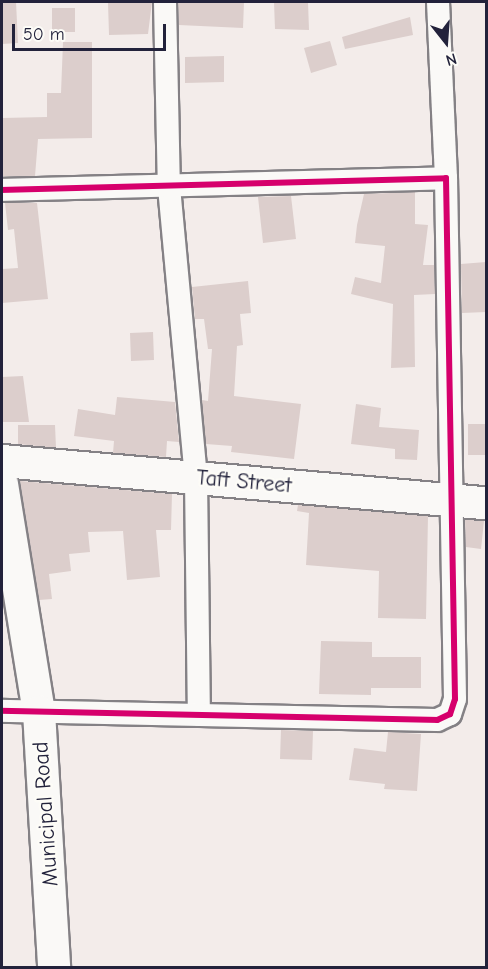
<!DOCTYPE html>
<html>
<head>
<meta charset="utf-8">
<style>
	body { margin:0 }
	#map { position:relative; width:488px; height:969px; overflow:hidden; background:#f3ecea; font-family:"Comic Neue",sans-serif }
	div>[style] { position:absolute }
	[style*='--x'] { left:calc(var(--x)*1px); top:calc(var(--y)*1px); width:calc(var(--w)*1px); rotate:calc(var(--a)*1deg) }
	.building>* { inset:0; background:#dccecc }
	.roads { filter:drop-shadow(2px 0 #848185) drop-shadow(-2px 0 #848185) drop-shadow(0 2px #848185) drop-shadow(0 -2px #848185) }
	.street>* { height:22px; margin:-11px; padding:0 11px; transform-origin:11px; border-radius:11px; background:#faf9f7 }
	.secondary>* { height:32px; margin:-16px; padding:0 16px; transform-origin:16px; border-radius:16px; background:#faf9f7 }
	.cycleway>* { height:6px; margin:-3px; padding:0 3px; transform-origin:3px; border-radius:3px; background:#d6006c }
	span { translate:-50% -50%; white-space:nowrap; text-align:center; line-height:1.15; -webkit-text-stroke:5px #fdfcf7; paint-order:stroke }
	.street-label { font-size:22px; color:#22223b }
	.frame { position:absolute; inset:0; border:3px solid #22223b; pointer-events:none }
	.north { position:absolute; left:416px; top:12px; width:60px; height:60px; -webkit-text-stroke:4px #fdfcf7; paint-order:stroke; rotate:163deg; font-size:16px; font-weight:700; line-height:24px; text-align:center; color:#22223b }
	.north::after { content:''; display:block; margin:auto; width:21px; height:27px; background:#22223b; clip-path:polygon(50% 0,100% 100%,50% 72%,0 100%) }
	.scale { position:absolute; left:12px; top:24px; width:154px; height:27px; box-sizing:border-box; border:3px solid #22223b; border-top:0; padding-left:8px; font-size:18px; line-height:21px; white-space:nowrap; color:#22223b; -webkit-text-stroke:4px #fdfcf7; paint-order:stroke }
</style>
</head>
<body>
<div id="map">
	<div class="building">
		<i style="clip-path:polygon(2px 2px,16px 2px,18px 43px,2px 44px)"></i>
		<i style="clip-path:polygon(108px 2px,152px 2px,148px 34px,109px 35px)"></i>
		<i style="clip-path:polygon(178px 2px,244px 2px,243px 28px,179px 25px)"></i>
		<i style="clip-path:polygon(274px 2px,308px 2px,309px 30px,275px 29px)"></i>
		<i style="clip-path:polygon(52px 8px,75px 8px,75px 32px,52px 32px)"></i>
		<i style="clip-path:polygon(410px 17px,413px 35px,345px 49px,342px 37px)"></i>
		<i style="clip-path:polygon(330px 41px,337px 65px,311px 73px,304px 48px)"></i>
		<i style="clip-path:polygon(63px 42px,92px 42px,92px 138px,38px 139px,35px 176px,2px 176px,2px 118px,47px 117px,47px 93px,61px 93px)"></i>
		<i style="clip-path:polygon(224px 56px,224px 82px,185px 83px,185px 57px)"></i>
		<i style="clip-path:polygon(415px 192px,415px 224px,428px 225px,423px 265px,434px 265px,435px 294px,414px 295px,415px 367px,391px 368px,393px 304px,351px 294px,355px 277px,381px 283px,385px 246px,355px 243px,357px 225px,364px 194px)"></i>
		<i style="clip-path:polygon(291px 196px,296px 239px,263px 243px,258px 197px)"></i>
		<i style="clip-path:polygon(5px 203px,37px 203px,48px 299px,2px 303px,2px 269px,18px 268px,14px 229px,8px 230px)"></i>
		<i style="clip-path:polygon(486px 262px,486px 312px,462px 313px,461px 264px)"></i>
		<i style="clip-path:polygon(248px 281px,251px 313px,240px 314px,243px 345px,237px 346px,234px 396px,301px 404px,294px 459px,231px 452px,232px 446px,206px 444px,202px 400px,208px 401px,212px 349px,208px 349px,204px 319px,195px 319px,192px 287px)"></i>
		<i style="clip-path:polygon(153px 332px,154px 360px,131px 361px,130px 333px)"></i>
		<i style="clip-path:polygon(23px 376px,29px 422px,2px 422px,2px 377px)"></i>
		<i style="clip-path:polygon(117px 397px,175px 402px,179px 442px,167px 441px,166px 457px,113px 453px,114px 441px,74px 436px,78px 409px,115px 415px)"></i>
		<i style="clip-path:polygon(356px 404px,381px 408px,379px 427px,419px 430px,417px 460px,395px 459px,395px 449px,351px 444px)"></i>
		<i style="clip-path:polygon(468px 424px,486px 424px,486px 455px,468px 455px)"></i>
		<i style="clip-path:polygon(18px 425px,55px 425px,56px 448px,18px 444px)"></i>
		<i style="clip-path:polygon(20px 481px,172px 494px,171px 530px,156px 530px,160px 577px,127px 580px,123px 531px,88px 532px,90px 552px,69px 554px,71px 571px,49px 574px,52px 599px,39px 600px)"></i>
		<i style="clip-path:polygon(298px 505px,428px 516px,426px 619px,378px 618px,379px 571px,306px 565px,309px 513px,297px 511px)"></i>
		<i style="clip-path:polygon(465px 519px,484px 521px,481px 549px,466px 547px)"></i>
		<i style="clip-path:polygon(321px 641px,372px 642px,372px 657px,421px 657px,421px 688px,371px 688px,371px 695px,319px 694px)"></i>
		<i style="clip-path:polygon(281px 730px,313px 731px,312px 760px,280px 759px)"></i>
		<i style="clip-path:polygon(388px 732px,421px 734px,417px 791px,384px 789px,385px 784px,349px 780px,354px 748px,386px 752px)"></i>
	</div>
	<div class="roads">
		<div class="street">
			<i style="--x:165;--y:2;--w:185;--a:88.8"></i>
			<i style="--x:169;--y:187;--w:292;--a:84.7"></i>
			<i style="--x:196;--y:478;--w:237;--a:89.3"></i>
			<i style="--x:438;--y:2;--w:176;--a:87.4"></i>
			<i style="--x:2;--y:190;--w:444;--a:-1.5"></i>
			<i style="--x:446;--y:178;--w:521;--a:89.01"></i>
			<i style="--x:455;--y:699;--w:16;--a:108"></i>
			<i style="--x:450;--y:714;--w:14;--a:155"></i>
			<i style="--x:437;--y:720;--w:435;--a:-178.8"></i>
		</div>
		<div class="secondary">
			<i style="--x:2;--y:461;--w:486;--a:5"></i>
			<i style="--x:2;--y:484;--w:231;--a:80.8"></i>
			<i style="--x:39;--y:712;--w:256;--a:86.6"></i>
		</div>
	</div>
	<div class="cycleway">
		<i style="--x:2;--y:190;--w:444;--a:-1.5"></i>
		<i style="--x:446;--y:178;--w:521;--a:89.01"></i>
		<i style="--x:455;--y:699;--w:16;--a:108"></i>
		<i style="--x:450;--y:714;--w:14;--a:155"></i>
		<i style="--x:437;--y:720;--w:435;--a:-178.8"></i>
	</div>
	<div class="street-label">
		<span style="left:244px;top:482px;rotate:5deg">Taft Street</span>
		<span style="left:46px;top:814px;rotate:-94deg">Municipal Road</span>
	</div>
	<div class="frame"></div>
	<div class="north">N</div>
	<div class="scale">50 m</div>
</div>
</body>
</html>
